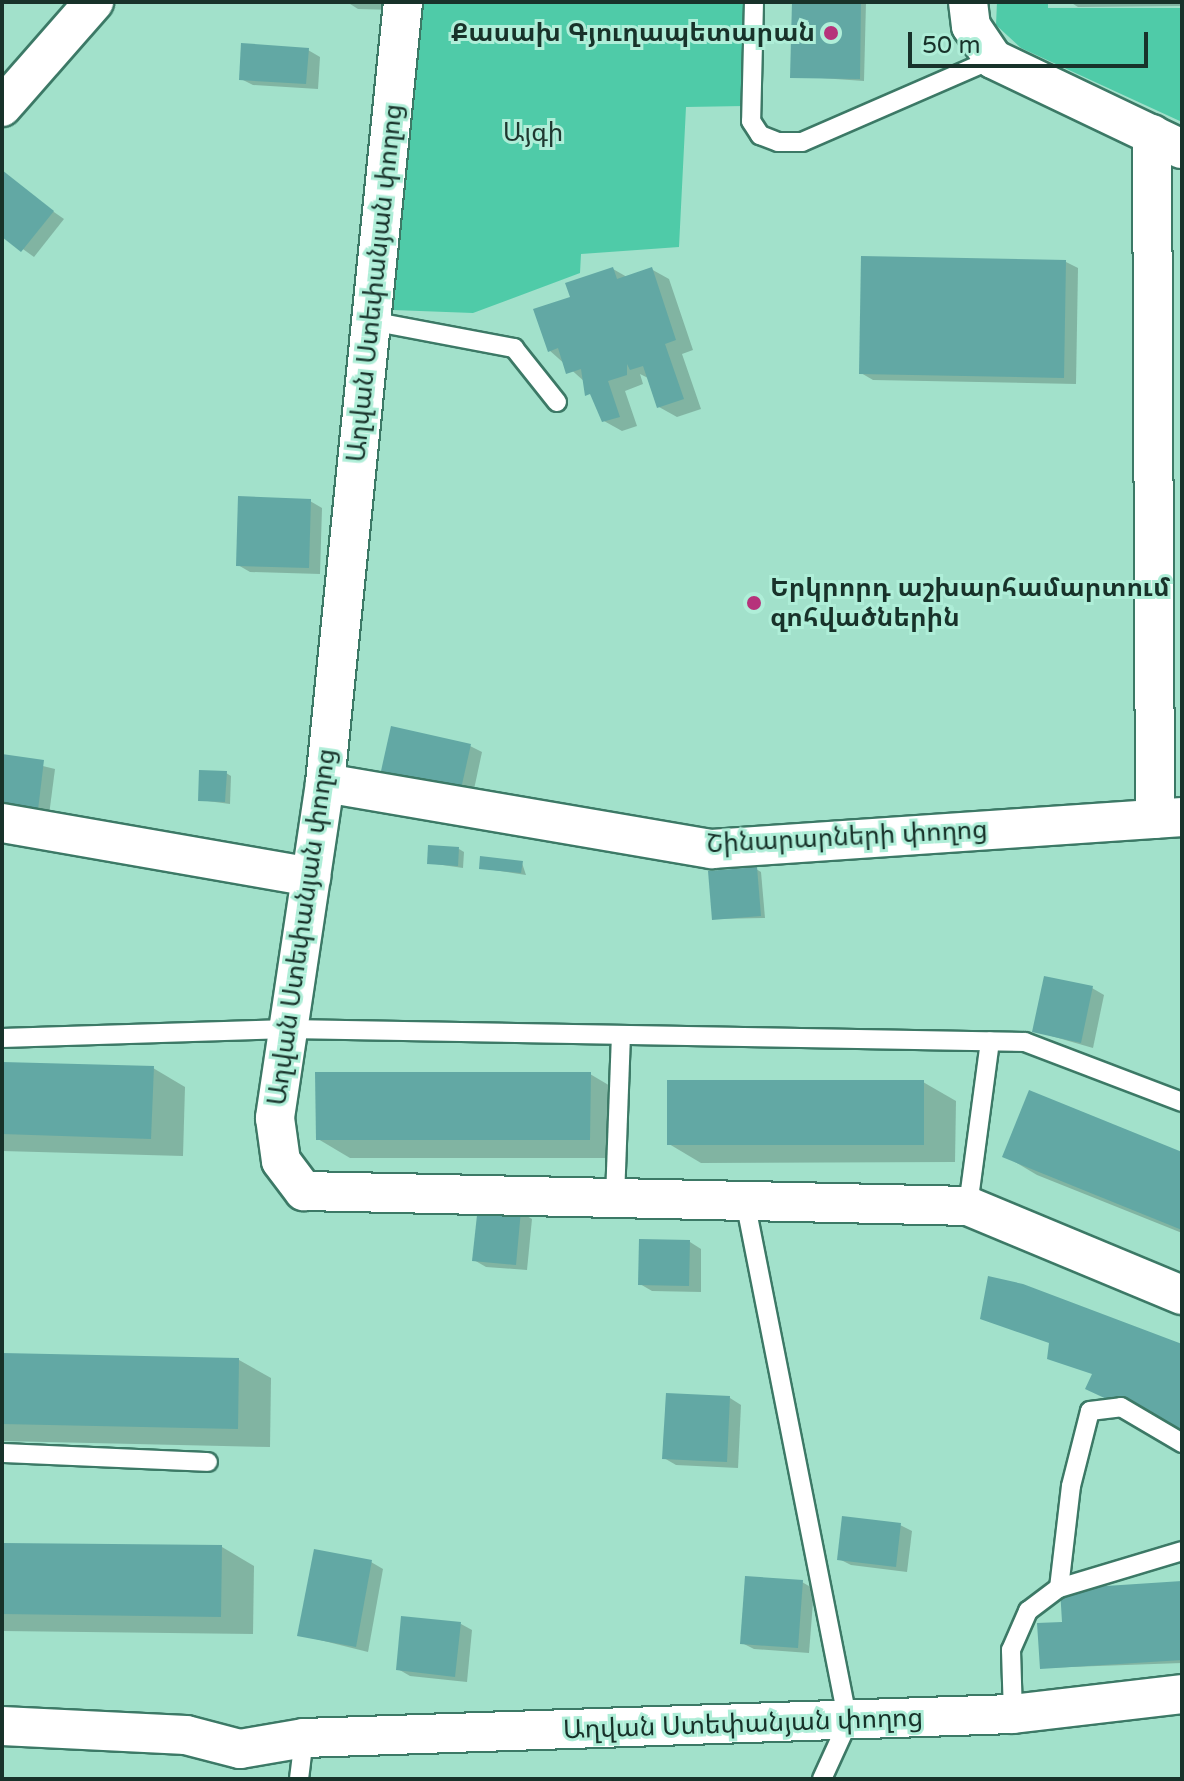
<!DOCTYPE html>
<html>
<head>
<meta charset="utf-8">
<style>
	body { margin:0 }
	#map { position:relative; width:1184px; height:1781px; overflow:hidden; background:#a2e1cb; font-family:"Varela Round","Noto Sans Armenian",sans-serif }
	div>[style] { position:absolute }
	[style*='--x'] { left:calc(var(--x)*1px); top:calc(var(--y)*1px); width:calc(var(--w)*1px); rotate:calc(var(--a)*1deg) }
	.green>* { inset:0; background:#4fcba8 }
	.shadow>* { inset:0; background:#0003 }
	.building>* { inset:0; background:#62a8a4 }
	.roads { filter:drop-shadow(2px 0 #3c7966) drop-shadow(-2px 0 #3c7966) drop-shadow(0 2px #3c7966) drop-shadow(0 -2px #3c7966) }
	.lane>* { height:18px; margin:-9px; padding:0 9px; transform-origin:9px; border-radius:9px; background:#fff }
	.street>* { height:38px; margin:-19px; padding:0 19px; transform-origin:19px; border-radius:19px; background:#fff }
	.dots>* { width:22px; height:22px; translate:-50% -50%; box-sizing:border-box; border:4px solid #afeed8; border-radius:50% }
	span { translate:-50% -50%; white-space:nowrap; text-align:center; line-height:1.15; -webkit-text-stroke:6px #afeed8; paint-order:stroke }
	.poi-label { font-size:26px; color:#18322a; font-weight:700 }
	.right { translate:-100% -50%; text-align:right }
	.left { translate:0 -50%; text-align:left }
	.park-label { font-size:26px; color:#1f3830 }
	.street-label { font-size:26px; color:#18322a }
	.frame { position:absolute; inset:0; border:4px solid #18322a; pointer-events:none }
	.scale { position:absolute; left:908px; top:32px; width:240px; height:36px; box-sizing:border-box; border:4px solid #18322a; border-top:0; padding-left:10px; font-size:24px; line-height:28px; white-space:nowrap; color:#18322a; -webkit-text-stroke:6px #afeed8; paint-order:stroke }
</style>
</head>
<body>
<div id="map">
	<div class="green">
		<i style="clip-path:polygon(405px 2px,745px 2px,744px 106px,686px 107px,679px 247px,581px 254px,580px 273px,473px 313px,393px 310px)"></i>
		<i style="clip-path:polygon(997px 2px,1048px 2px,1048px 8px,1182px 8px,1182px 122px,1021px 48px,996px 25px)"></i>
	</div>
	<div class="shadow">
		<i style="clip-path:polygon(347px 2px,397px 2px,396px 10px,358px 9px)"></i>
		<i style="clip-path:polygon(794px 2px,866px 2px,864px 81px,792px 76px)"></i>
		<i style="clip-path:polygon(1070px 2px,1182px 2px,1182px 6px,1078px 7px)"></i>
		<i style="clip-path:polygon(308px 50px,320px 57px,318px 89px,253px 85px,241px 79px)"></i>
		<i style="clip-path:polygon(2px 176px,64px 219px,34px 257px,2px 234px)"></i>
		<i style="clip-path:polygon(1066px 262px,1078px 268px,1076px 384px,873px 380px,861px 373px)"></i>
		<i style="clip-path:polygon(613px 269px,627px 277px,651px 269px,669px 279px,693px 350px,682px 354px,701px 409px,677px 417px,659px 407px,650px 379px,640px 374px,643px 384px,625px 391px,637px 426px,622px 431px,604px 421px,585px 382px,549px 350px,572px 298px)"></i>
		<i style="clip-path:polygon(310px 501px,322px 508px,320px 574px,250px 572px,238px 565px)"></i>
		<i style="clip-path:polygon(470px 746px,482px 752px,473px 794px,384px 770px)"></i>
		<i style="clip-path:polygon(2px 756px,55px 769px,49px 815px,2px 809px)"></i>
		<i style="clip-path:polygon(226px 773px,231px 776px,230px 804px,200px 800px)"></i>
		<i style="clip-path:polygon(459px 849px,464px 852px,463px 868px,429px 863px)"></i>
		<i style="clip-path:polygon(522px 863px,526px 875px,481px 868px)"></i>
		<i style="clip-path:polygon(756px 869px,761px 872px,765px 918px,714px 919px)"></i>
		<i style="clip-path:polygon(1092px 988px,1104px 995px,1093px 1048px,1034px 1031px)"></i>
		<i style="clip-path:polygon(2px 1064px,153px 1068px,185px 1087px,183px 1156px,2px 1151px)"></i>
		<i style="clip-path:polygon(590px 1074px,622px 1093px,622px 1158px,350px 1158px,318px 1139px)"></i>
		<i style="clip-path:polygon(923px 1082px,956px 1101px,955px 1162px,701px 1163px,669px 1144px)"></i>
		<i style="clip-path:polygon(1182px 1154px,1182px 1233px,1037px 1175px,1005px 1156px)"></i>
		<i style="clip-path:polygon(520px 1212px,532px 1219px,527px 1270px,486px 1267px,474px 1260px)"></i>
		<i style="clip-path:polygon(690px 1242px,701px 1249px,701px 1292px,652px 1291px,640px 1284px)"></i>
		<i style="clip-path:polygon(1023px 1286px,1182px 1347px,1182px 1432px,1093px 1391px,1094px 1374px,1051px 1343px)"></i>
		<i style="clip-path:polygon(2px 1354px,239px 1360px,271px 1378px,270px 1447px,2px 1441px)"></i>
		<i style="clip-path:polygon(730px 1398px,741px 1405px,738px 1468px,676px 1465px,664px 1458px)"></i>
		<i style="clip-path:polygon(900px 1525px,912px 1531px,907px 1572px,851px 1565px,839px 1559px)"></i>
		<i style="clip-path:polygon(2px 1545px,222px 1547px,254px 1566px,253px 1634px,2px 1631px)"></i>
		<i style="clip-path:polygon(371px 1562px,383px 1569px,368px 1652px,300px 1635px)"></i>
		<i style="clip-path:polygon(802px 1582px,814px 1589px,809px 1653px,754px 1649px,742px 1643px)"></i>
		<i style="clip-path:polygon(1182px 1583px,1182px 1663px,1042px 1668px,1064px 1624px)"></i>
		<i style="clip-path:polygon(461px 1624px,472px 1630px,467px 1682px,410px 1676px,398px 1669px)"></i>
	</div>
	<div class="building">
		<i style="clip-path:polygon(792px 2px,861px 2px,860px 79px,790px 78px)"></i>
		<i style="clip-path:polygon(241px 43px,309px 48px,306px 84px,239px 80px)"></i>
		<i style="clip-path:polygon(2px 170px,54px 211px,21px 252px,2px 237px)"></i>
		<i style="clip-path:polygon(861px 256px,1066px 260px,1064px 378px,859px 374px)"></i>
		<i style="clip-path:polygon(613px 267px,617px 279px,652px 267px,676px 340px,665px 344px,684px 399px,657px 408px,643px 366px,630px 370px,627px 364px,627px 375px,608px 381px,620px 417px,602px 422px,590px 394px,585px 396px,581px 369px,566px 374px,558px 348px,548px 352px,533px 309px,570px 297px,565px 283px)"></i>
		<i style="clip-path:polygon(238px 496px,311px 499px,309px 568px,236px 566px)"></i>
		<i style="clip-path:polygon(391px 726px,471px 744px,461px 789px,381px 771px)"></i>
		<i style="clip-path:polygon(2px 754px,44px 760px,38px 810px,2px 805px)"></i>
		<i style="clip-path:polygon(199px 770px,227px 771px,225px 802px,198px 801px)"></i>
		<i style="clip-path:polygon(428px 845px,459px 847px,458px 866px,427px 864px)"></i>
		<i style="clip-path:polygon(480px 856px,523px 861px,521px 873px,479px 869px)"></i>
		<i style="clip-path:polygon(757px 867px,761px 916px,712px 920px,708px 871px)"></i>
		<i style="clip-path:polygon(1044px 976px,1093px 986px,1081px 1043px,1032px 1032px)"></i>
		<i style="clip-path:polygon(2px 1062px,154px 1066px,151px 1139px,2px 1134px)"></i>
		<i style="clip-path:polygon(315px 1072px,591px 1072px,590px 1140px,316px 1140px)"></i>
		<i style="clip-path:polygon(667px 1080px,924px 1080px,924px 1145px,667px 1145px)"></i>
		<i style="clip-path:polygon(1029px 1090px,1182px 1152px,1182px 1230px,1002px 1157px)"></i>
		<i style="clip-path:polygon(478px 1206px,521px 1210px,516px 1265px,472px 1261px)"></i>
		<i style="clip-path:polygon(639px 1239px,690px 1240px,689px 1286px,638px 1285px)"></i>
		<i style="clip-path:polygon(988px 1276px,1023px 1284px,1182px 1344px,1180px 1433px,1085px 1389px,1092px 1374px,1047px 1359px,1049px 1343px,980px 1319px)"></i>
		<i style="clip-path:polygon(2px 1353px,239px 1358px,238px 1429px,2px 1424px)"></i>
		<i style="clip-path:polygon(666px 1393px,730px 1396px,727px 1462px,662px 1459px)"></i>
		<i style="clip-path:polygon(842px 1516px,901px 1523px,896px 1567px,837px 1560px)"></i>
		<i style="clip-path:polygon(2px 1543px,222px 1545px,221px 1617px,2px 1614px)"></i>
		<i style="clip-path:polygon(314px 1549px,372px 1560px,356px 1647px,297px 1636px)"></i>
		<i style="clip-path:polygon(745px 1576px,803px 1580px,798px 1648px,740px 1644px)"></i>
		<i style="clip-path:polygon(1182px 1581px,1182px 1660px,1040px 1669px,1037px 1623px,1062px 1622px,1060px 1589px)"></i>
		<i style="clip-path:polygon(401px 1616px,461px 1622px,455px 1677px,396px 1670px)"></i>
	</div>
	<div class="roads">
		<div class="lane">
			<i style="--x:754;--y:2;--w:119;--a:91.4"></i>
			<i style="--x:751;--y:121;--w:17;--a:57"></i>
			<i style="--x:760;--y:135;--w:19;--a:21"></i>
			<i style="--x:778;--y:142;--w:24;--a:0"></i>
			<i style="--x:802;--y:142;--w:208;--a:-23.5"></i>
			<i style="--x:371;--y:321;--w:146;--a:10.7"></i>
			<i style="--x:514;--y:348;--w:69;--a:51.5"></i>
			<i style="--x:2;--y:1038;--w:286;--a:-1.8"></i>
			<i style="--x:288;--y:1029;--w:737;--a:1.01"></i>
			<i style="--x:1025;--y:1042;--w:168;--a:20.9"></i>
			<i style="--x:615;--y:1198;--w:163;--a:-87.9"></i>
			<i style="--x:745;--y:1201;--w:531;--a:78.82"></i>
			<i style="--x:848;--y:1722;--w:63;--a:114.5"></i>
			<i style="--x:968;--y:1206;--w:166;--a:-82.4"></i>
			<i style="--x:2;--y:1453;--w:206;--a:2.5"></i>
			<i style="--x:1059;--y:1588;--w:103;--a:-83.3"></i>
			<i style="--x:1071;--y:1486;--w:77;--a:-75.8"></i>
			<i style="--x:1090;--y:1411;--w:31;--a:-7"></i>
			<i style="--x:1121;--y:1407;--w:71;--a:30.5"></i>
			<i style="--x:1013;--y:1714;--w:64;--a:-91.8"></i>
			<i style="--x:1011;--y:1650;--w:43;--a:-66.4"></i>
			<i style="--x:1028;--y:1611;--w:39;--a:-37"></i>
			<i style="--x:1059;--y:1588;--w:128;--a:-16.7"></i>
			<i style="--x:299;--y:1779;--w:41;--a:-83"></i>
		</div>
		<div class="street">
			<i style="--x:403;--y:2;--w:785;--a:95.7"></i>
			<i style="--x:325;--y:783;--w:339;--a:98.5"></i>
			<i style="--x:275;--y:1118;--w:43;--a:82.1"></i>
			<i style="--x:281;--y:1161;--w:38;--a:53"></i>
			<i style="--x:304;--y:1191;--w:664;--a:1.29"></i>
			<i style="--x:968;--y:1206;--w:232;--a:22.6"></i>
			<i style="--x:968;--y:2;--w:24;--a:83"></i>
			<i style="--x:971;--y:26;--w:40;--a:56"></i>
			<i style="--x:993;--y:59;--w:209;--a:25.5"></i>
			<i style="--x:2;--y:107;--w:140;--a:-48.8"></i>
			<i style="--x:1152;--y:134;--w:685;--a:89.75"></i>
			<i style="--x:325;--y:783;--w:393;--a:9.7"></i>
			<i style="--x:712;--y:849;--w:471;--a:-3.9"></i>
			<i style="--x:2;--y:823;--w:314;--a:9.9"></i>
			<i style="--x:2;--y:1726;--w:184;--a:2.8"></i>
			<i style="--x:186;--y:1735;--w:56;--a:14.5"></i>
			<i style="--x:240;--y:1749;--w:65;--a:-9.8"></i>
			<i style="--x:304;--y:1738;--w:709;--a:-1.94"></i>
			<i style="--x:1013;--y:1714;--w:170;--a:-6.7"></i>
		</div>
	</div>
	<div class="dots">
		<i style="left:831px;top:33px;background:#b6337b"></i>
		<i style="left:754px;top:603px;background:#b6337b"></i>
	</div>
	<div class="poi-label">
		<span class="right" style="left:815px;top:33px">Քասախ Գյուղապետարան</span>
		<span class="left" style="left:770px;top:603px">Երկրորդ աշխարհամարտում<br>զոհվածներին</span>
	</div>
	<div class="park-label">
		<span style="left:533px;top:133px">Այգի</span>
	</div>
	<div class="street-label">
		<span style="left:375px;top:283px;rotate:-84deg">Աղվան Ստեփանյան փողոց</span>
		<span style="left:847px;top:837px;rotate:-3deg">Շինարարների փողոց</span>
		<span style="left:302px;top:927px;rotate:-82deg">Աղվան Ստեփանյան փողոց</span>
		<span style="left:743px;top:1724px;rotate:-2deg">Աղվան Ստեփանյան փողոց</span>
	</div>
	<div class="frame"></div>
	<div class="scale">50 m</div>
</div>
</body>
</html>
